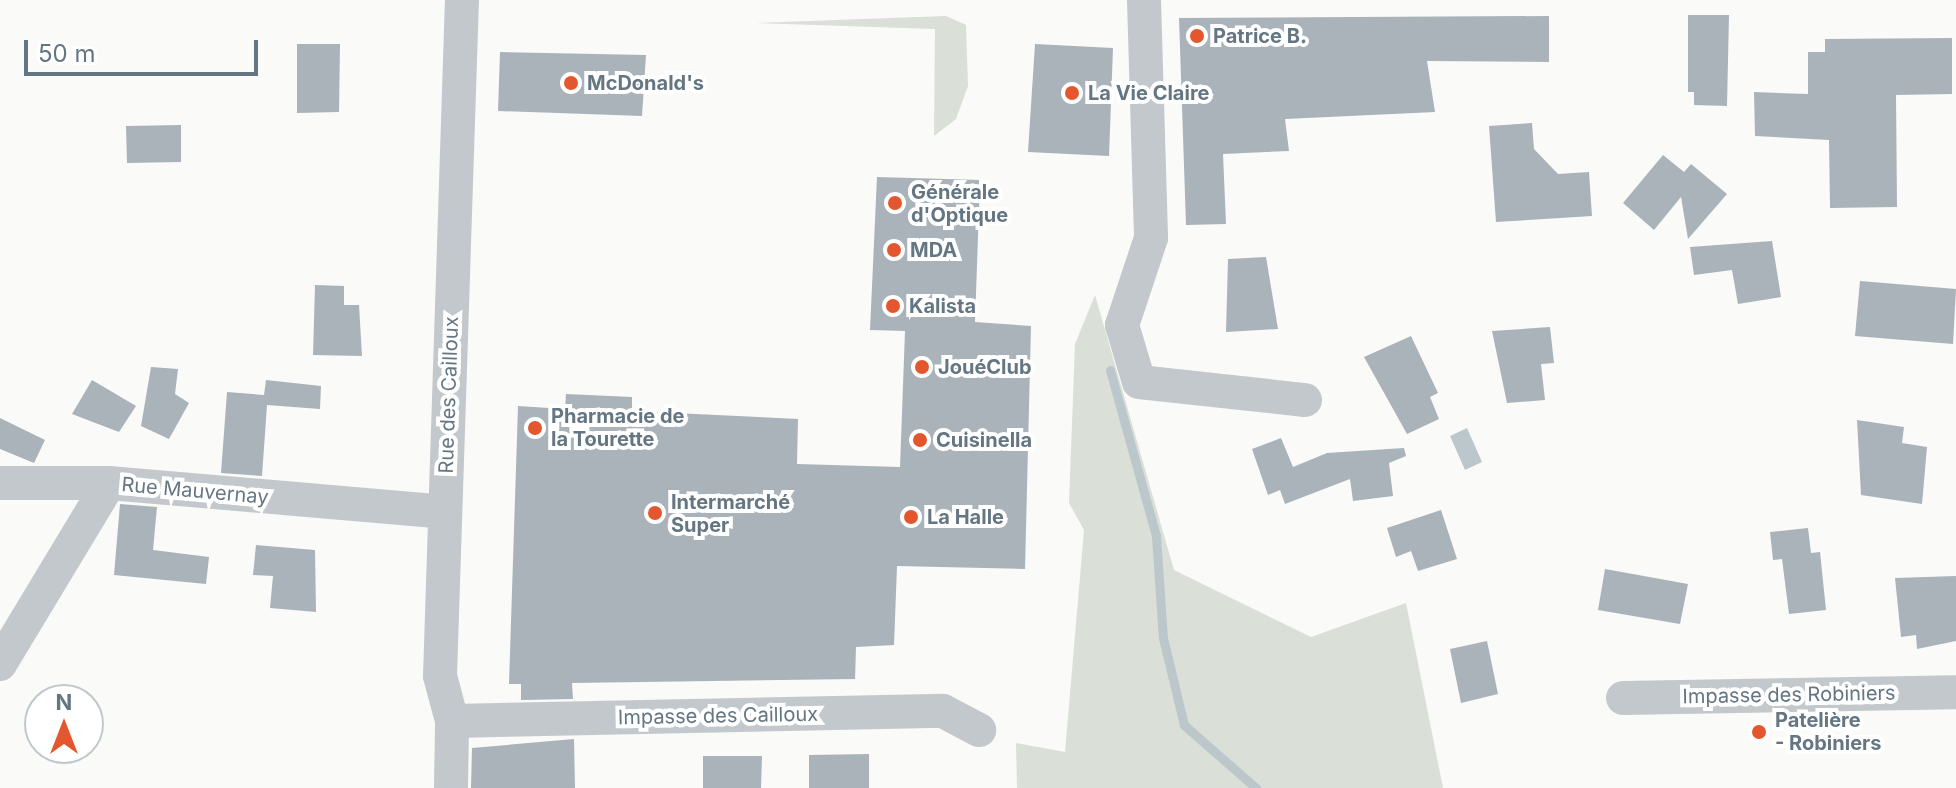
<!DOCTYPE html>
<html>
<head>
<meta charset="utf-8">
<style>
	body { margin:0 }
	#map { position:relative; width:1956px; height:788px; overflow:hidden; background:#fafaf8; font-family:Inter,sans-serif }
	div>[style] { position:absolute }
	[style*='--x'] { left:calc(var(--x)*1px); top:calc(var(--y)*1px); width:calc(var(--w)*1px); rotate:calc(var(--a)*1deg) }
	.green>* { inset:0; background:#dadfd7 }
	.water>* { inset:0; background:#bbc7cb }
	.stream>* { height:9px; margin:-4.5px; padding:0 4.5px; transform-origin:4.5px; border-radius:4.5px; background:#bbc7cb }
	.building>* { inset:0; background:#aab3b9 }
	.minor>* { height:34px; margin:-17px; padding:0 17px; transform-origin:17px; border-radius:17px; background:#c3c8cc }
	.dots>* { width:22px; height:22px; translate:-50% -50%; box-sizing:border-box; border:4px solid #fff; border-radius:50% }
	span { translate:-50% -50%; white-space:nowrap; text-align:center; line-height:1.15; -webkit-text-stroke:8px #fff; paint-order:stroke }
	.poi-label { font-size:20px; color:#657683; font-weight:700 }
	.left { translate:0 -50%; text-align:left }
	.street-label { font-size:20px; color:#657683 }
	.north { position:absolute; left:24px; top:684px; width:80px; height:80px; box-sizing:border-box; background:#fff; border:2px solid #c1c8cd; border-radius:50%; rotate:0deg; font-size:22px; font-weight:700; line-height:32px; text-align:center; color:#657683 }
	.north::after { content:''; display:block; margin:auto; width:28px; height:36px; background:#e4572e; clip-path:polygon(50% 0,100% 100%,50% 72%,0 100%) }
	.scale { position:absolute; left:24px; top:40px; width:234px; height:36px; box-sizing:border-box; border:4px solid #657683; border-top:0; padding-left:10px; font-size:24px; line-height:28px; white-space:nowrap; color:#657683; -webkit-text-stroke:6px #fff; paint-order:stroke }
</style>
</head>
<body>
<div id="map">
	<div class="green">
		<i style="clip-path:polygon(946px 16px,966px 25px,968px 86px,956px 119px,934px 136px,935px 29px,756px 23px)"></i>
		<i style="clip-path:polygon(1095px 295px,1174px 570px,1311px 637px,1406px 603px,1443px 788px,1017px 788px,1016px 743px,1065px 752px,1084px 530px,1069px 503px,1075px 344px)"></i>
	</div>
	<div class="water">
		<i style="clip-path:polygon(1467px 428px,1482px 462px,1465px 470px,1450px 436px)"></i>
	</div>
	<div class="stream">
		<i style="--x:1110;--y:370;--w:172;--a:74.5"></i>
		<i style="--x:1156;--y:536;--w:102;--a:86.1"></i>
		<i style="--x:1163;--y:638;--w:89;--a:76.4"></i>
		<i style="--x:1184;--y:725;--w:96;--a:41.2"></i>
	</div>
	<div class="building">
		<i style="clip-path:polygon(1688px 15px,1729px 15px,1727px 106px,1694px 105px,1694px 92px,1688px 92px)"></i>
		<i style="clip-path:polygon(1549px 16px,1549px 62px,1427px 61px,1435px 112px,1285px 119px,1289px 151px,1223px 154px,1226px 224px,1186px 225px,1179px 18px)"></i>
		<i style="clip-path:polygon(1952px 38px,1952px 94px,1896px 95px,1897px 207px,1830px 208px,1829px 140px,1755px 136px,1754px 92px,1808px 94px,1808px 52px,1825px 52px,1825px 39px)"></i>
		<i style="clip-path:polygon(297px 44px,340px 44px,339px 112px,297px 113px)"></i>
		<i style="clip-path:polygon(1035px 44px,1113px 48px,1109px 156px,1028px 152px)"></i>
		<i style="clip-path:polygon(500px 52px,646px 55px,642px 116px,498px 111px)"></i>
		<i style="clip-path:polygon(1532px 123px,1534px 149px,1558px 174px,1589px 172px,1592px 216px,1496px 222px,1489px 126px)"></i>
		<i style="clip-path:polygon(181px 125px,181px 162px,127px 163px,126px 126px)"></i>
		<i style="clip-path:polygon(1663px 155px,1684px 172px,1691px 164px,1727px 194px,1688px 239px,1681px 197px,1654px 230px,1623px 203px)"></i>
		<i style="clip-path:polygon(877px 177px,980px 180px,975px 322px,1031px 326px,1025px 569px,897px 566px,894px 645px,856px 647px,855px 679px,572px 683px,573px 699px,521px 700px,521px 684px,509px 684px,518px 406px,565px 409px,566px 394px,632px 397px,632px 411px,798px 419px,797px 464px,900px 467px,905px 331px,870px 330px)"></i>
		<i style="clip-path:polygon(1772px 241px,1781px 297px,1738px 304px,1732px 270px,1694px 275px,1690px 247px)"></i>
		<i style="clip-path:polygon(1266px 257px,1278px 329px,1226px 332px,1228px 259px)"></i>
		<i style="clip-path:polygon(1860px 281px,1956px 289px,1953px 344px,1855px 336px)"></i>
		<i style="clip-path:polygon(315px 285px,344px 286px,344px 305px,359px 305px,362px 356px,313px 355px)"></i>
		<i style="clip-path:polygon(1550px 327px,1554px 363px,1541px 364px,1545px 400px,1507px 403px,1492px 331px)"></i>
		<i style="clip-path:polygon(1411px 336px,1438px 393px,1430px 397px,1439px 419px,1407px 434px,1364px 357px)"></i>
		<i style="clip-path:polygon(151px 367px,178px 369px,175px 394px,189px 403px,169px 439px,141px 426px)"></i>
		<i style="clip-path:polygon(92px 380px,136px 406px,119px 432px,72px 414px)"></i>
		<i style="clip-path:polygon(266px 380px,321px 386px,320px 409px,267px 405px,262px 476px,221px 473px,227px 392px,264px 395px)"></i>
		<i style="clip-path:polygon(0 418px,45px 440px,34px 463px,0 449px)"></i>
		<i style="clip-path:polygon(1857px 420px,1904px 427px,1902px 443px,1927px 447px,1922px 504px,1861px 495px)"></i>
		<i style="clip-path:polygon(1281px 438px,1293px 467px,1327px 453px,1404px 448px,1406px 456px,1389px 463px,1393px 496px,1353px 501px,1350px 479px,1285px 504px,1280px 490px,1268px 495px,1252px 449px)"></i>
		<i style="clip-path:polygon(120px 504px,157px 507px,153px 550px,209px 557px,206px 584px,114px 575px)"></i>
		<i style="clip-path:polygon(1441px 510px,1457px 559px,1418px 571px,1411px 551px,1396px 557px,1387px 528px)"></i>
		<i style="clip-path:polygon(1808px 528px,1811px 553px,1820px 552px,1826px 610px,1789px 614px,1782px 559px,1773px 560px,1770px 532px)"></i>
		<i style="clip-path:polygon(256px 545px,315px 550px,316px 612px,270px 608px,273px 576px,253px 575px)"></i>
		<i style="clip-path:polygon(1605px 569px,1688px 584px,1680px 624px,1598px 610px)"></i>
		<i style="clip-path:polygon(1956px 576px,1956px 641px,1917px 649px,1916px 635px,1901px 637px,1895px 578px)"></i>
		<i style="clip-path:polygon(1487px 641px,1498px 694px,1461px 703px,1450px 649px)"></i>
		<i style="clip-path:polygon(574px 739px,575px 788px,471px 788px,472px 748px)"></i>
		<i style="clip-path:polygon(869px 754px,869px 788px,809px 788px,809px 755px)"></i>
		<i style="clip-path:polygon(703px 756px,762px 756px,761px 788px,703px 788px)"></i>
	</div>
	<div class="minor">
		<i style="--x:1144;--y:0;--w:238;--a:88.3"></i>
		<i style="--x:1151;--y:238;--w:92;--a:108.4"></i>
		<i style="--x:1122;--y:325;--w:59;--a:73.4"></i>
		<i style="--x:1139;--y:382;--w:167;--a:6.2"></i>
		<i style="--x:0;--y:483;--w:109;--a:0"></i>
		<i style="--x:0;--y:664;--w:211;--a:-58.9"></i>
		<i style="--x:109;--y:483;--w:336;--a:4.9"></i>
		<i style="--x:1623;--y:698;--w:333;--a:-1"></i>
		<i style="--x:452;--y:721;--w:491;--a:-1.2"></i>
		<i style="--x:943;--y:711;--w:41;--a:27.8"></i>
		<i style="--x:451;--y:788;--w:67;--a:-89.1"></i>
		<i style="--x:452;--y:721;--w:47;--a:-104.9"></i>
		<i style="--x:440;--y:676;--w:676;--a:-88.14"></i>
	</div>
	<div class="dots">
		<i style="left:1197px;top:36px;background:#e4572e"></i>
		<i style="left:571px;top:83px;background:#e4572e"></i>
		<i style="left:1072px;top:93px;background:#e4572e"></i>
		<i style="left:895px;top:203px;background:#e4572e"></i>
		<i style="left:894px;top:250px;background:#e4572e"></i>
		<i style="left:893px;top:306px;background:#e4572e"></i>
		<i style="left:922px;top:367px;background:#e4572e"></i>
		<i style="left:535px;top:428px;background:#e4572e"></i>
		<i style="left:920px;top:440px;background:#e4572e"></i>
		<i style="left:655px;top:513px;background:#e4572e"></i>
		<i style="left:911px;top:517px;background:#e4572e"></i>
		<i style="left:1759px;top:732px;background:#e4572e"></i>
	</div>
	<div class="poi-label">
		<span class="left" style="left:1213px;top:36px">Patrice B.</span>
		<span class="left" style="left:587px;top:83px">McDonald's</span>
		<span class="left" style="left:1088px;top:93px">La Vie Claire</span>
		<span class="left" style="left:911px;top:204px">Générale<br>d'Optique</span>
		<span class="left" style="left:910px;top:250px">MDA</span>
		<span class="left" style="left:909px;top:306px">Kalista</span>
		<span class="left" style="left:938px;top:367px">JouéClub</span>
		<span class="left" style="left:551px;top:428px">Pharmacie de<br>la Tourette</span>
		<span class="left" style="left:936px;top:440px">Cuisinella</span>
		<span class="left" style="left:671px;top:514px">Intermarché<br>Super</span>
		<span class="left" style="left:927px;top:517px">La Halle</span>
		<span class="left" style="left:1775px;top:732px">Patelière<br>- Robiniers</span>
	</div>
	<div class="street-label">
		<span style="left:449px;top:395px;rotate:-88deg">Rue des Cailloux</span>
		<span style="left:195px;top:491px;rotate:5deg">Rue Mauvernay</span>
		<span style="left:1789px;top:695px;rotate:-1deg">Impasse des Robiniers</span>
		<span style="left:718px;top:716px;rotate:-1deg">Impasse des Cailloux</span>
	</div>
	<div class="north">N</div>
	<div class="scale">50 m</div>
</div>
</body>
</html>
